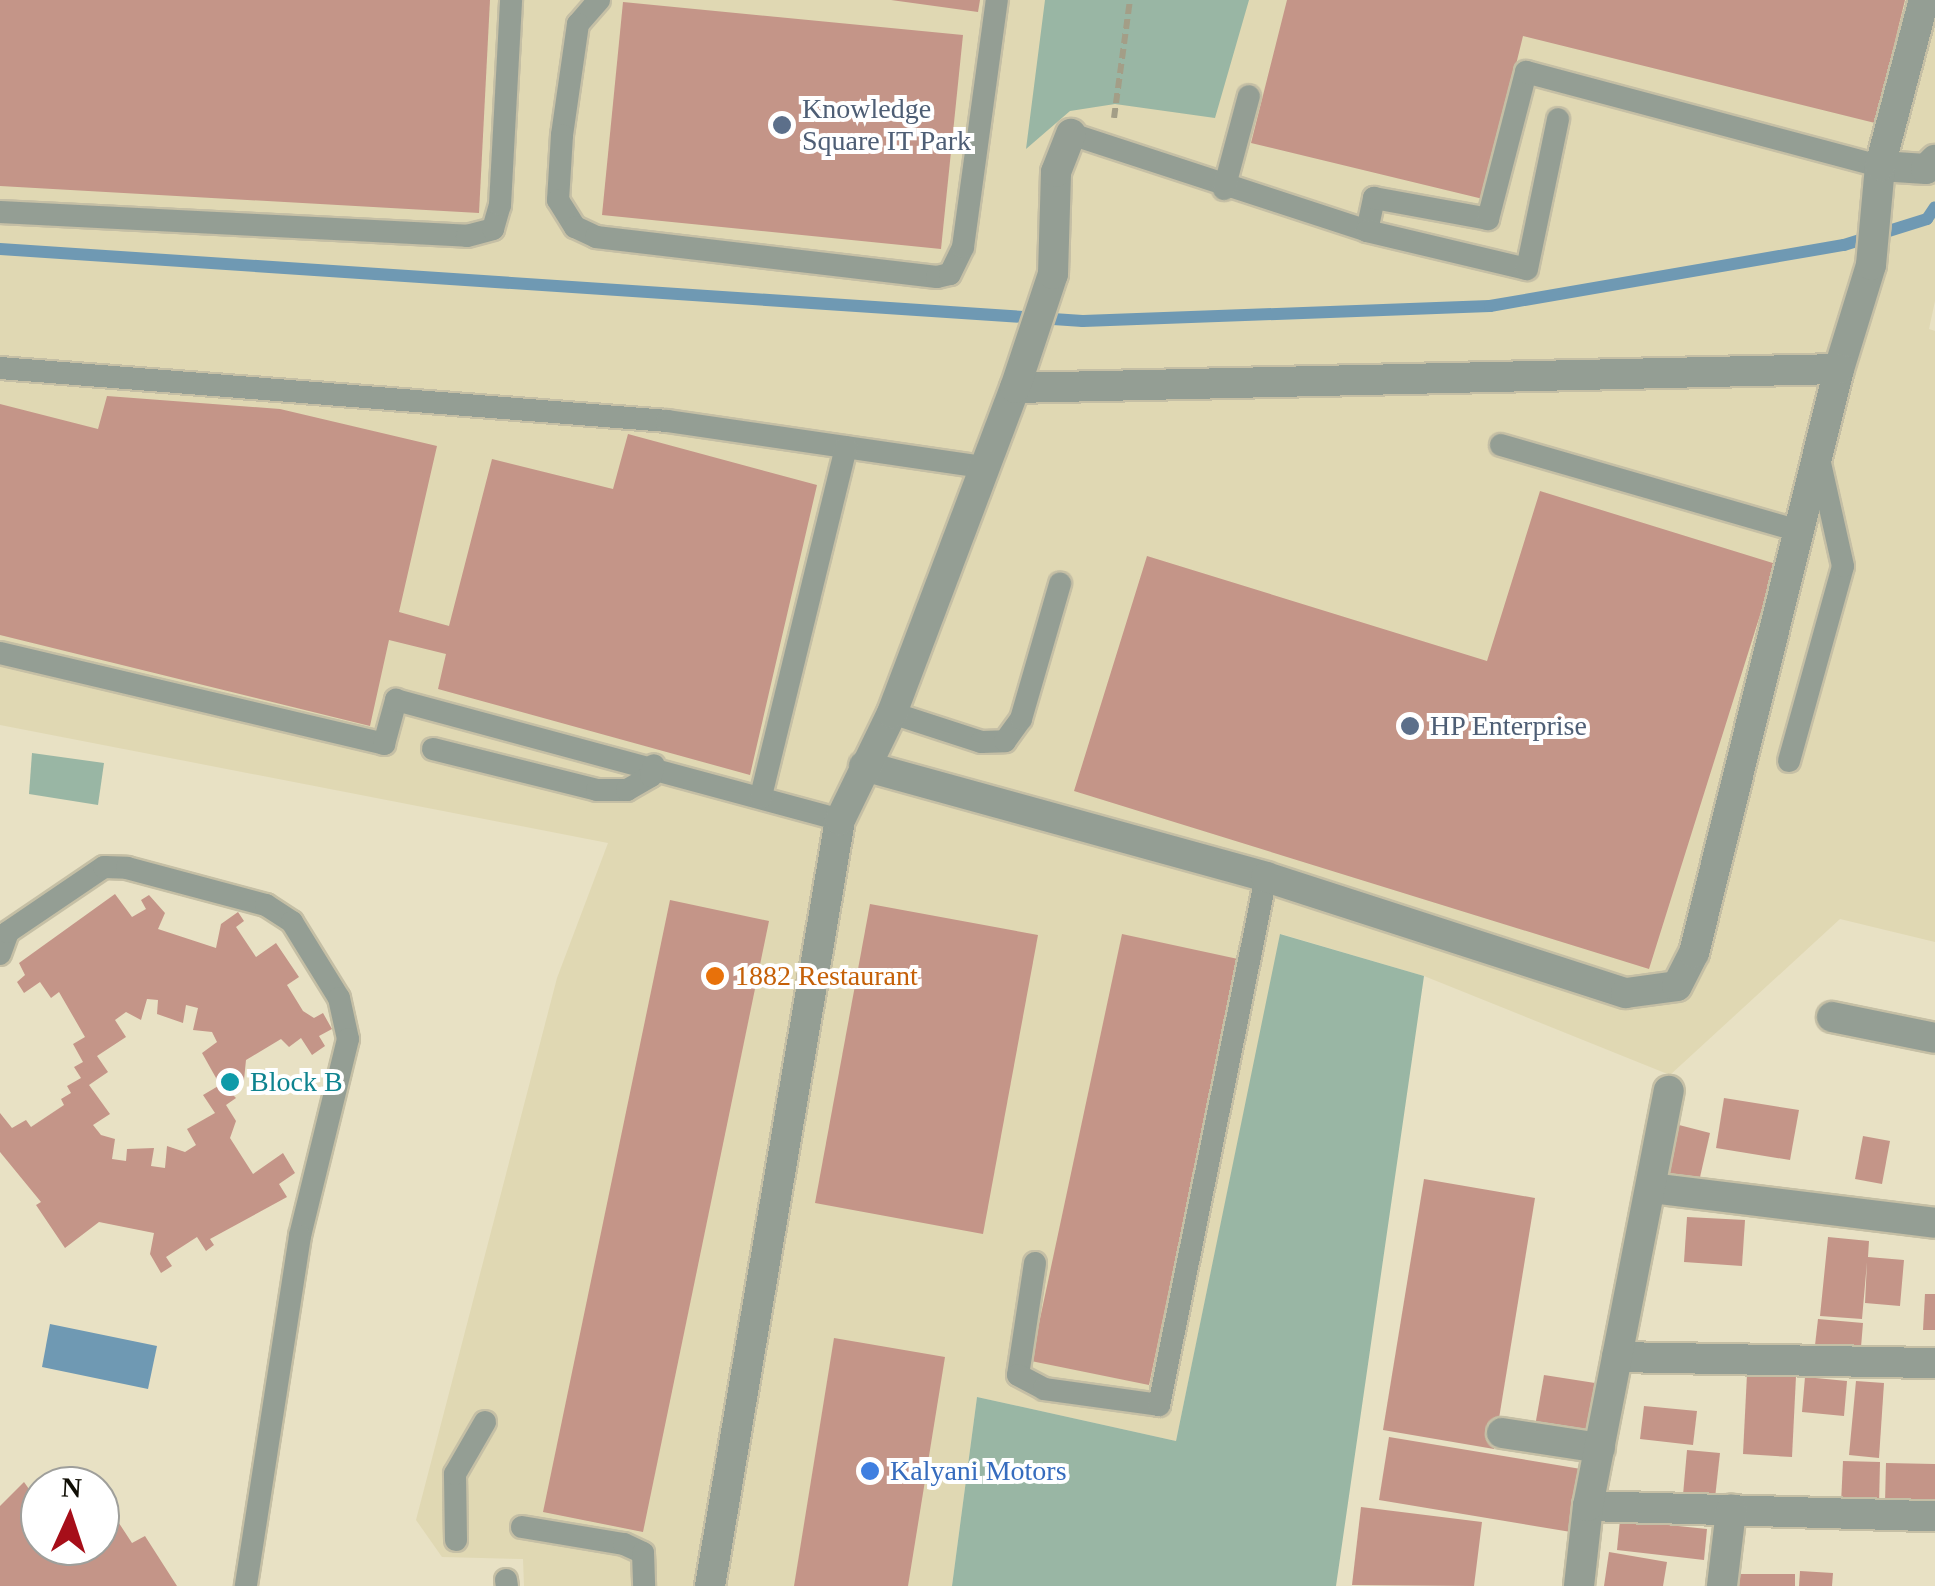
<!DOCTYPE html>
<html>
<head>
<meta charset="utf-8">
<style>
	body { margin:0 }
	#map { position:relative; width:1935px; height:1586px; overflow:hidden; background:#e8e1c4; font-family:"Times New Roman",serif }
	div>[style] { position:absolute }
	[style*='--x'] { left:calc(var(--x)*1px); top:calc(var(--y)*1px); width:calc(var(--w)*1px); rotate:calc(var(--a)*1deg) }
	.built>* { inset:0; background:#e0d8b3 }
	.green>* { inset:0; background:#99b6a4 }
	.water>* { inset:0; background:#6f99b3 }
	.stream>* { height:12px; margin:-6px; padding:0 6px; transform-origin:6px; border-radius:6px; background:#6f99b3 }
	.building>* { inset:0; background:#c49588 }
	.path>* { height:6px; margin-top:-3px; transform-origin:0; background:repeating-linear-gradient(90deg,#a39e87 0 10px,transparent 0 15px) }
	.roads { filter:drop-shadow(2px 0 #c5bfa5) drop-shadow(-2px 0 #c5bfa5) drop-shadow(0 2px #c5bfa5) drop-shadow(0 -2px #c5bfa5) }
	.service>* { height:22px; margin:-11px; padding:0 11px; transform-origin:11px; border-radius:11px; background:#949e94 }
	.minor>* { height:30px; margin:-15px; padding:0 15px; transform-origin:15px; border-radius:15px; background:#949e94 }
	.dots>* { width:28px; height:28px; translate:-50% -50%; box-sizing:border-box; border:5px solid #fff; border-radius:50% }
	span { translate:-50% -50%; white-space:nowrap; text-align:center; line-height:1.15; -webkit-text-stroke:8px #fff; paint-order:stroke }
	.service-label { font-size:28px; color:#4e5e75 }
	.left { translate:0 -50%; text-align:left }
	.food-label { font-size:28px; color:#c56008 }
	.culture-label { font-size:28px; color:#0d838f }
	.shop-label { font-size:28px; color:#366cbe }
	.north { position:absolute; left:20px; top:1466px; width:100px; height:100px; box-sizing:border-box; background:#fff; border:2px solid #9f9f9b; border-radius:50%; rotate:3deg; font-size:28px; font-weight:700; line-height:40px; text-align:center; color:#100e05 }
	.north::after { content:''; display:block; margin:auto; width:35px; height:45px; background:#a60e19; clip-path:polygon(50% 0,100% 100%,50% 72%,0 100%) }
</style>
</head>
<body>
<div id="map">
	<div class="built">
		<i style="clip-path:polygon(0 0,1935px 0,1935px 301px,1929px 329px,1935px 331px,1935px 942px,1840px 919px,1670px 1075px,1424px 976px,1281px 934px,1176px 1441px,977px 1397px,952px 1586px,524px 1586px,523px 1559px,442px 1557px,416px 1520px,557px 978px,608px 843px,0 725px)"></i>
	</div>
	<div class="green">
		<i style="clip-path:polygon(1045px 0,1249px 0,1215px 118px,1115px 104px,1070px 111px,1026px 149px)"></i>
		<i style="clip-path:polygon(32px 753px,104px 763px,98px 805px,29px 794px)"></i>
		<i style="clip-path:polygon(1280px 934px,1424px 976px,1336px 1586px,952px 1586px,977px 1397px,1176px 1441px)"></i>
	</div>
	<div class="water">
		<i style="clip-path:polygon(50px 1324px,157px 1346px,148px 1389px,42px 1367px)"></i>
	</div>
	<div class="stream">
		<i style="--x:0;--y:249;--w:1085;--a:3.8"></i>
		<i style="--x:1083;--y:321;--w:407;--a:-2.1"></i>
		<i style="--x:1490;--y:306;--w:359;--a:-9.8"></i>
		<i style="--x:1844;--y:245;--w:87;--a:-17.4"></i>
		<i style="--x:1927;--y:219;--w:14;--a:-56"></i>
	</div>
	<div class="building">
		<i style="clip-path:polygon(0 0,490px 0,479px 213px,0 186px)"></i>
		<i style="clip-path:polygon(891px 0,980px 0,978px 12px)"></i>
		<i style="clip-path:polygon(1287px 0,1905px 0,1875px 123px,1523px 36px,1483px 199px,1251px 143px)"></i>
		<i style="clip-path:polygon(623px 2px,963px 35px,941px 249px,602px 215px)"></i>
		<i style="clip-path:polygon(107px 396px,280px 409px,437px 446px,399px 612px,449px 626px,492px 459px,613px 489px,628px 434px,817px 485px,750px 775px,438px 689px,446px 654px,389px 640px,370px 726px,0 635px,0 404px,98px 429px)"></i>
		<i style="clip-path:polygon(1540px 491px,1776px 564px,1649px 969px,1074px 791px,1147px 556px,1487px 661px)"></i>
		<i style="clip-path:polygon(evenodd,115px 894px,132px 917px,146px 909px,141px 900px,149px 895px,165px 913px,158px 929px,216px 948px,221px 924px,238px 912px,244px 921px,236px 927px,256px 957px,276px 943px,299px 977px,287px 985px,303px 1011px,314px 1018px,323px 1013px,332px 1029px,319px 1036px,325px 1046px,312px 1055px,301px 1038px,289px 1047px,281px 1039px,246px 1060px,244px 1080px,228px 1090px,236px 1098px,226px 1105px,236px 1121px,230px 1138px,253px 1174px,283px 1153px,295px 1173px,279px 1184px,287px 1197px,210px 1239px,214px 1245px,206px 1251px,197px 1237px,166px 1257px,172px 1266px,161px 1273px,150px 1254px,154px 1233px,99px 1222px,65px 1248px,36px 1205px,41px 1202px,0 1152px,0 1113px,12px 1128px,26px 1120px,31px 1127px,64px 1105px,61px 1099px,71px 1093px,67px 1086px,81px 1078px,74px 1067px,83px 1062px,73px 1044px,85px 1037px,59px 992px,51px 998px,40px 982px,24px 993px,17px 982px,25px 975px,19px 963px,115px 894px,147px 999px,158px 1000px,157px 1014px,183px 1023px,186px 1005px,198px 1008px,193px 1030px,212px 1032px,217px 1042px,202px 1053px,220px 1085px,203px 1095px,215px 1113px,187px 1129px,196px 1145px,185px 1152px,167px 1146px,165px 1168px,151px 1166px,154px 1148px,127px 1149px,126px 1161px,112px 1159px,115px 1139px,101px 1135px,93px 1125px,110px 1114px,89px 1085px,108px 1072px,97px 1056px,126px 1037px,115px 1020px,126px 1012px,141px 1020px,147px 999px)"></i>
		<i style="clip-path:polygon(670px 900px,769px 921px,643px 1532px,543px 1512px)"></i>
		<i style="clip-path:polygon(870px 904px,1038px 935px,983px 1234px,815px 1203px)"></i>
		<i style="clip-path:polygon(1122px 934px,1238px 959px,1149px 1385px,1031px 1361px)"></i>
		<i style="clip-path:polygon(1724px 1098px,1799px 1110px,1790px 1160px,1716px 1148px)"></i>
		<i style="clip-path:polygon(1679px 1125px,1710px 1133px,1698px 1186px,1666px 1179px)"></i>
		<i style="clip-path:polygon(1863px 1136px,1890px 1141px,1882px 1184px,1855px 1179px)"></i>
		<i style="clip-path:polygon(1424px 1179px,1535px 1198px,1494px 1449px,1383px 1430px)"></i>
		<i style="clip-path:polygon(1687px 1217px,1745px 1220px,1742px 1266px,1684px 1262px)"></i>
		<i style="clip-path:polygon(1828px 1237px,1869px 1241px,1868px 1257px,1904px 1260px,1900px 1306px,1865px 1303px,1867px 1262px,1862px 1319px,1820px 1316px)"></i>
		<i style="clip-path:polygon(1925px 1294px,1935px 1294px,1935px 1330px,1923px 1330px)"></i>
		<i style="clip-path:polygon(1818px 1319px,1863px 1323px,1860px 1359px,1814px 1354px)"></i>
		<i style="clip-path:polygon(834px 1338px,945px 1357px,908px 1586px,794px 1586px)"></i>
		<i style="clip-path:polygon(1747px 1374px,1796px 1376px,1792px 1457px,1743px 1454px)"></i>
		<i style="clip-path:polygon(1544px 1375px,1595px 1383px,1586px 1441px,1534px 1432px)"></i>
		<i style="clip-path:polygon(1805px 1377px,1847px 1381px,1844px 1416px,1802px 1412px)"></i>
		<i style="clip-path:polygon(1856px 1381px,1884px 1383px,1879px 1458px,1849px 1455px)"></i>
		<i style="clip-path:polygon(1644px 1406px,1697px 1411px,1693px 1445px,1640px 1439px)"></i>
		<i style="clip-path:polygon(1389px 1437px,1587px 1470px,1577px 1533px,1379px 1500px)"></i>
		<i style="clip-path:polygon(1687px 1450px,1720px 1453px,1715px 1498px,1683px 1495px)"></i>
		<i style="clip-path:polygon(1843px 1461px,1880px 1462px,1879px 1505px,1841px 1504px)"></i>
		<i style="clip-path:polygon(1886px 1463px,1935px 1464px,1935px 1504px,1885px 1503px)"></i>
		<i style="clip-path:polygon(24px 1482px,36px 1499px,40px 1546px,100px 1546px,100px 1508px,114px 1499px,119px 1509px,113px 1514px,132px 1543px,145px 1536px,177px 1586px,0 1586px,0 1506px)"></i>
		<i style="clip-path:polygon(1361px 1507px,1482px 1522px,1474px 1586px,1352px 1585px)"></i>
		<i style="clip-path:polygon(1620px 1520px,1707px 1529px,1704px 1560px,1617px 1550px)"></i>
		<i style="clip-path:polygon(1609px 1552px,1667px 1562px,1663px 1586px,1604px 1586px)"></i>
		<i style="clip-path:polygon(1800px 1571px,1833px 1573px,1832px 1586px,1799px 1586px)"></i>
		<i style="clip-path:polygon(1735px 1574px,1795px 1574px,1795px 1586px,1735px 1586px)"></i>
	</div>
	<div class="path">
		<i style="--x:1114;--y:118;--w:119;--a:-82.3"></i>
	</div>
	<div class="roads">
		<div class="service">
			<i style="--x:599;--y:0;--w:32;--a:131"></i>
			<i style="--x:578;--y:24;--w:112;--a:98.2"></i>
			<i style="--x:562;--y:135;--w:65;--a:93.5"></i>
			<i style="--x:558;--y:200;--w:32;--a:58"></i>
			<i style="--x:575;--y:227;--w:23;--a:25"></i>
			<i style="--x:596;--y:237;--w:343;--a:6.7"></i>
			<i style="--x:937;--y:277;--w:13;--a:-13"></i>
			<i style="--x:950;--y:274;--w:30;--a:-64"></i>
			<i style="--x:963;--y:247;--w:249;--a:-82.2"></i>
			<i style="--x:1071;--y:134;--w:311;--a:18.1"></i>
			<i style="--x:1367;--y:231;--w:34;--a:-78"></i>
			<i style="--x:1374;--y:198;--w:116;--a:10.4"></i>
			<i style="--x:1488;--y:219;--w:152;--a:-75.5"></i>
			<i style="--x:1526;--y:72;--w:366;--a:14.9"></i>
			<i style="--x:1224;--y:189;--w:96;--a:-75"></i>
			<i style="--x:0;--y:212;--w:468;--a:2.9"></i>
			<i style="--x:467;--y:236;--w:27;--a:-15"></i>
			<i style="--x:493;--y:229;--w:25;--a:-74"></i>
			<i style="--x:500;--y:205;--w:205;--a:-86.9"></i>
			<i style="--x:1367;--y:231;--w:164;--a:13.4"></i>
			<i style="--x:1527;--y:269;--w:153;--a:-78.3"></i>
			<i style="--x:0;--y:368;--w:669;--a:4.54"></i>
			<i style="--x:667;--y:421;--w:318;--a:8.3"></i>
			<i style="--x:1501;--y:445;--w:310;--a:16.1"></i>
			<i style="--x:0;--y:653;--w:395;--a:13.3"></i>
			<i style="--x:384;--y:744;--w:46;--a:-74.7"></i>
			<i style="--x:396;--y:700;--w:460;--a:15.1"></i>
			<i style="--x:892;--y:713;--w:94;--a:18"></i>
			<i style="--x:981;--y:742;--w:24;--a:-2"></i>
			<i style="--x:1005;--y:741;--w:27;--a:-54"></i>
			<i style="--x:1021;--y:719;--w:141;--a:-73.9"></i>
			<i style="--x:433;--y:749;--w:169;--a:14"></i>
			<i style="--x:597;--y:790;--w:30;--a:0"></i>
			<i style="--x:627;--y:790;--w:28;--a:-30"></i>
			<i style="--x:651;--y:776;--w:11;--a:-75"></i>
			<i style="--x:1789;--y:761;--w:202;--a:-74.5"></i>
			<i style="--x:1843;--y:566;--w:110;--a:-102.6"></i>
			<i style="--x:761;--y:796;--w:359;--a:-76.3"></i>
			<i style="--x:0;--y:954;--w:23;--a:-70"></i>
			<i style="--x:8;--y:932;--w:116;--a:-34.1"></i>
			<i style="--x:104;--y:867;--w:23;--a:2"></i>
			<i style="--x:127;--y:868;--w:144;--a:14.9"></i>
			<i style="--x:266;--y:905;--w:31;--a:33"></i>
			<i style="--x:292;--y:922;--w:89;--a:58.3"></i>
			<i style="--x:339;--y:998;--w:42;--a:77.6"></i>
			<i style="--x:348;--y:1039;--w:203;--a:103.7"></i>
			<i style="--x:300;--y:1236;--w:354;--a:98.8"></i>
			<i style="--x:1035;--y:1263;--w:113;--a:98.6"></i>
			<i style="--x:1018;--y:1375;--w:30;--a:28"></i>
			<i style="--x:1044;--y:1389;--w:116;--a:7.9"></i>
			<i style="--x:1159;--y:1405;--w:539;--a:-78.54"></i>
			<i style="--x:522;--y:1527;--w:103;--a:9.5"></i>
			<i style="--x:624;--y:1544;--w:21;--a:25"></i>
			<i style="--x:643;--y:1553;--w:33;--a:88"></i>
			<i style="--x:456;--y:1540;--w:66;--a:-90.9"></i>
			<i style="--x:455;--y:1474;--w:60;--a:-60"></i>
			<i style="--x:506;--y:1580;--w:6;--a:81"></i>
		</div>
		<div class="minor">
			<i style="--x:1880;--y:166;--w:46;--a:3.7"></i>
			<i style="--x:1926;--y:169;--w:13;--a:-45"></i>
			<i style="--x:1839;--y:369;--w:109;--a:-72.9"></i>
			<i style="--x:1871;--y:265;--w:99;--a:-84.8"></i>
			<i style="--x:1880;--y:166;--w:172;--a:-75.2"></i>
			<i style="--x:864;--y:766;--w:417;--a:15.4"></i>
			<i style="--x:1266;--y:877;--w:378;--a:17.9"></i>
			<i style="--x:1626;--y:993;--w:51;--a:-7.8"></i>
			<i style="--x:1677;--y:986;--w:37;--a:-63"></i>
			<i style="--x:1694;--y:953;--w:602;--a:-76.06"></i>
			<i style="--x:1839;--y:369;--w:824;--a:178.68"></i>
			<i style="--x:1832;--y:1017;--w:105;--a:11.5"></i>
			<i style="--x:1651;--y:1188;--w:286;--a:7"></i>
			<i style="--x:1617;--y:1357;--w:318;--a:1.1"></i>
			<i style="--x:1502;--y:1433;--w:99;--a:8.7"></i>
			<i style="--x:1588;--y:1506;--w:347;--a:1.7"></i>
			<i style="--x:710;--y:1586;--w:777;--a:-80.37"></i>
			<i style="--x:840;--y:820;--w:119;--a:-64.1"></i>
			<i style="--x:892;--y:713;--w:347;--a:-69.3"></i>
			<i style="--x:1015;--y:388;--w:120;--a:-71.6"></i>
			<i style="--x:1053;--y:274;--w:102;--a:-88.3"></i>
			<i style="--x:1056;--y:172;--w:41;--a:-68.5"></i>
			<i style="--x:1579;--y:1586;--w:81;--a:-83.6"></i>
			<i style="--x:1588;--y:1506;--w:423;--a:-79"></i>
			<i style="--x:1722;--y:1586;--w:77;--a:-83.2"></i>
		</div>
	</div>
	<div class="dots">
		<i style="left:782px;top:125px;background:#5c6f8a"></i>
		<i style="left:1410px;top:726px;background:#5c6f8a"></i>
		<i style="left:715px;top:976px;background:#e8710a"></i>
		<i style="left:230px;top:1082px;background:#0f9aa8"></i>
		<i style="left:870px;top:1471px;background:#3f7fe0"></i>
	</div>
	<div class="service-label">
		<span class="left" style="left:802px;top:125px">Knowledge<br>Square IT Park</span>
		<span class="left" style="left:1430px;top:726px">HP Enterprise</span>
	</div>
	<div class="food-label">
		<span class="left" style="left:735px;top:976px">1882 Restaurant</span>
	</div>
	<div class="culture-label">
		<span class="left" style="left:250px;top:1082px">Block B</span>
	</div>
	<div class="shop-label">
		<span class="left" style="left:890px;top:1471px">Kalyani Motors</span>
	</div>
	<div class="north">N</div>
</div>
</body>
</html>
